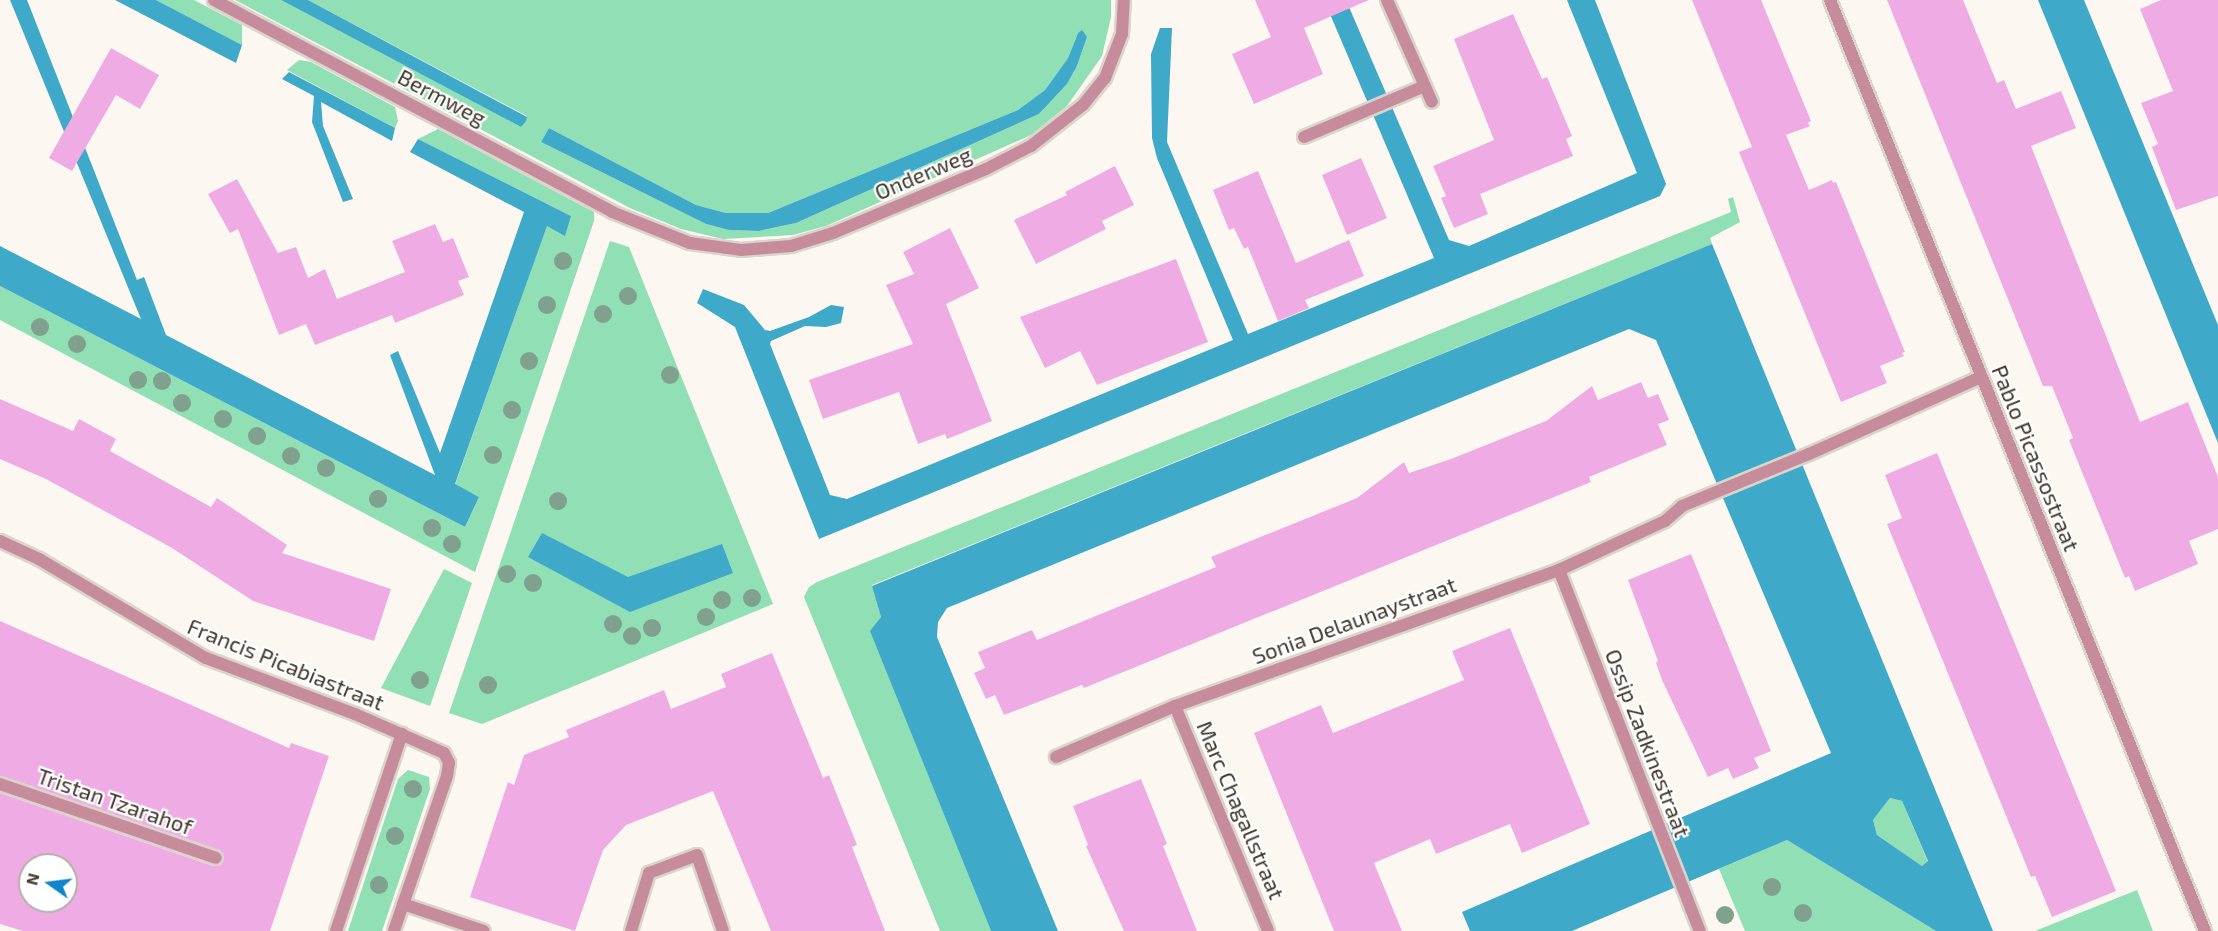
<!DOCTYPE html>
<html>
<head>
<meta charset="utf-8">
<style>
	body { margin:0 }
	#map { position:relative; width:2218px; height:931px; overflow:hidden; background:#fcf7f1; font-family:"Exo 2",sans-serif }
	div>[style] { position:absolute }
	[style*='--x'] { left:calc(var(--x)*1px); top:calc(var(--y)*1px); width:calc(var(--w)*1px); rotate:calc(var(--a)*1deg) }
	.green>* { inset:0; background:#91dfb5 }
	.water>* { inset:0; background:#3ea9c9 }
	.building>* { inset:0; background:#eface4 }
	.roads { filter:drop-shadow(2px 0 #dad4cd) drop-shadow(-2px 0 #dad4cd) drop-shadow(0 2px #dad4cd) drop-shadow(0 -2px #dad4cd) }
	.lane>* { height:12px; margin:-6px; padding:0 6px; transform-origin:6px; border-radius:6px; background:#c78c9c }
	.street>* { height:12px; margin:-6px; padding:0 6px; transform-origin:6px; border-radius:6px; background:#c78c9c }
	.trees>* { width:18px; height:18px; margin:-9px; border-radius:50%; background:#7fa18e }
	span { translate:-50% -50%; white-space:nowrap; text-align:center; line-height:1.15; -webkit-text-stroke:4.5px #fff; paint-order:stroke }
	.street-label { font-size:22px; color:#40362a }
	.north { position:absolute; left:18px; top:853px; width:60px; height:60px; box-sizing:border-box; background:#fff; border:2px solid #b3afaa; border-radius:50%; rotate:284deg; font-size:16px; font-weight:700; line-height:24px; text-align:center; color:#40362a }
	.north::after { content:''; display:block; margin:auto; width:21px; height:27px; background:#1084cd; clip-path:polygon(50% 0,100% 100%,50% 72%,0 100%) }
</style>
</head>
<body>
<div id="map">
	<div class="green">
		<i style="clip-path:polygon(156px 0,194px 0,242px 25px,242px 45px)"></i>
		<i style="clip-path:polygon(evenodd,235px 0,281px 0,521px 127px,527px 116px,308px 0,1111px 0,1111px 17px,1102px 56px,1067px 106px,1031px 135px,826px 226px,793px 235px,723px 239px,681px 229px,630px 208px,235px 0,1078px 33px,1087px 37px,1077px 66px,1067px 84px,1039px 114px,796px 223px,759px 231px,729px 230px,706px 224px,541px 142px,549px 128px,696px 205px,726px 213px,768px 213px,1018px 110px,1045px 90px,1068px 58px,1078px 33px)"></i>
		<i style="clip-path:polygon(299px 60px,311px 62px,395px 107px,398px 121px,395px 128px,287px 70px)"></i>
		<i style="clip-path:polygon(438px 129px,594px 212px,594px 221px,475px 572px,0 320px,0 286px,465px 527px,479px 497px,455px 485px,547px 225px,571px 216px,418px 139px)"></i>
		<i style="clip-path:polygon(1733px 197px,1740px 222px,1710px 238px,1712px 244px,872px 585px,881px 617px,871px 632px,991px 931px,940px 931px,804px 597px,809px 587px,817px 582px,1731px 212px,1728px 199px)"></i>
		<i style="clip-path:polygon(610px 241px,629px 247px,773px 604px,482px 724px,449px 713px)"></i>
		<i style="clip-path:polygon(444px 569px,472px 583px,430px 706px,381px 688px)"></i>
		<i style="clip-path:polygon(408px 770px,429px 777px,430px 789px,382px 931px,348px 931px,398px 779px)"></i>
		<i style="clip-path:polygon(1890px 798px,1902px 801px,1928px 862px,1922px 866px,1877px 835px,1873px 820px)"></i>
		<i style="clip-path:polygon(1787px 840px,1936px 931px,1745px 931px,1719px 869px)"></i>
		<i style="clip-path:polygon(2137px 890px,2153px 931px,2035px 931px)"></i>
	</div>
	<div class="water">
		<i style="clip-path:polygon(10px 0,27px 0,137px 280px,144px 277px,166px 335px,435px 475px,390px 355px,398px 351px,440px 453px,524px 212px,410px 152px,418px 139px,571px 216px,565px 236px,547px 226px,455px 484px,479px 497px,465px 527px,0 286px,0 246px,141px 319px)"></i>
		<i style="clip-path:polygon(115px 0,156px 0,242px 45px,236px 63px)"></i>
		<i style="clip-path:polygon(281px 0,308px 0,527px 117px,526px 121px,521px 127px)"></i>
		<i style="clip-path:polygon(1324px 0,1346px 0,1449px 240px,1469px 246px,1637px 173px,1567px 0,1595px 0,1666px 184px,1660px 196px,819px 539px,735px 327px,697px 303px,703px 289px,744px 305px,765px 330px,770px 331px,809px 317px,831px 305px,844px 307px,841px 323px,826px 327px,805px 326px,771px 341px,770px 344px,830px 495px,847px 499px,1233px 340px,1157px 158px,1152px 138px,1151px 54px,1160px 28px,1172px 28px,1167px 142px,1248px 334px,1434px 258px)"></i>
		<i style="clip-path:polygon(2038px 0,2084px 0,2218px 325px,2218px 443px)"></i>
		<i style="clip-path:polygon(1082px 30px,1087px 37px,1077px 66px,1067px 84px,1039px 114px,796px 223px,759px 231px,729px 230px,706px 224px,541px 142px,549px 128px,696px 205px,726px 213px,768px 213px,1018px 110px,1045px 90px,1068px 58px,1078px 33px)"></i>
		<i style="clip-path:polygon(289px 72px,395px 128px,392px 141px,321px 102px,323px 126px,353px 199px,343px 202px,312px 122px,314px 96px,282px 79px)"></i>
		<i style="clip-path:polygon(evenodd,1712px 244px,1993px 931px,1936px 931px,1787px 840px,1572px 931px,1470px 931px,1462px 912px,1831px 753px,1656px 340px,1629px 329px,947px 608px,938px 622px,937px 637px,1058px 931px,991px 931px,870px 631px,881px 617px,872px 586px,1712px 244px,1890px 798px,1902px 801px,1928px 861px,1922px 866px,1877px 835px,1873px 820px,1890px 798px)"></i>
		<i style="clip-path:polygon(542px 533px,628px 577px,722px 544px,733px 573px,630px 612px,528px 557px)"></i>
	</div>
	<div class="building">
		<i style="clip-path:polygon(1255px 0,1369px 0,1304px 28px,1323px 74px,1254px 104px,1232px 54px,1271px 37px)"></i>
		<i style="clip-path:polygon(1692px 0,1761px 0,1811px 121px,1808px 123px,1810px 126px,1786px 135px,1809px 190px,1832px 180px,1833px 183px,1836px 182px,1905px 352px,1902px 353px,1904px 356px,1880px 366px,1887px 383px,1841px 402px,1739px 152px,1752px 147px)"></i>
		<i style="clip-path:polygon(1887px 0,1963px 0,1997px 83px,2004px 80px,2016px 109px,2061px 91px,2076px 128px,2031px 146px,2140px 422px,2188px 402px,2218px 477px,2218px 529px,2189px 541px,2198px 564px,2135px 591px,2129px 576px,2125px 578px,2069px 440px,2073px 438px,2052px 386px,2043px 386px)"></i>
		<i style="clip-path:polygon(2161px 0,2218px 0,2218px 196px,2176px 210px,2152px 147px,2158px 144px,2141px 103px,2173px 91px,2140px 9px)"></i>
		<i style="clip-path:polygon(1513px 14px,1542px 79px,1547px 77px,1572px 136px,1566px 139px,1573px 156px,1480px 194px,1488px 214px,1454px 228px,1441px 198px,1446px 196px,1433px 166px,1494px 140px,1454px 39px)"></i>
		<i style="clip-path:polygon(111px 48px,159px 75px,140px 109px,116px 95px,72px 171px,49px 158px)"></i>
		<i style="clip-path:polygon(1361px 158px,1387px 218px,1347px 235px,1322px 175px)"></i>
		<i style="clip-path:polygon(1115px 166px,1134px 205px,1102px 221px,1106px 229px,1036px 264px,1014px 220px,1067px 195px,1065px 192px)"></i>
		<i style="clip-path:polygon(1258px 171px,1296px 263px,1349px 240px,1364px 276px,1305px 300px,1309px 308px,1278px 321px,1248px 247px,1244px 249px,1234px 228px,1229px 230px,1213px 190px)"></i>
		<i style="clip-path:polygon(237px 179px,278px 253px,296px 247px,308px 278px,325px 269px,337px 299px,405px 272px,392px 241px,435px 224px,443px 242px,453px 238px,469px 277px,458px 281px,464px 295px,395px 323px,392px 315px,315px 345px,306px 324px,279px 335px,238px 229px,230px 233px,208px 194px)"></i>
		<i style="clip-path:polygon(950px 228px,979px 288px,946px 304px,992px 421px,947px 439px,945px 434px,918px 444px,899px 392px,823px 419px,809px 380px,913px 344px,886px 285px,914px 274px,903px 252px)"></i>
		<i style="clip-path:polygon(1176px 259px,1208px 342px,1097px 385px,1080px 351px,1045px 368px,1020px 317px)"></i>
		<i style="clip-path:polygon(1641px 382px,1648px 398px,1658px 394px,1669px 420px,1658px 424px,1667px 445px,1589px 477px,1591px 482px,1084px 688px,1082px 685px,1004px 715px,995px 695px,986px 699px,974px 673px,985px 668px,978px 652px,1032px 630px,1037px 640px,1216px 567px,1211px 557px,1357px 498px,1404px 462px,1409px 473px,1451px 459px,1546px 421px,1592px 386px,1598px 400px)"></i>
		<i style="clip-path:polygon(0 399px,73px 431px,79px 419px,116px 439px,110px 451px,211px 507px,217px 498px,287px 545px,282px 553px,391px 589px,374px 641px,253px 601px,172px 548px,46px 479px,0 459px)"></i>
		<i style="clip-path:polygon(1937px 453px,2116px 891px,2052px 917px,2035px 876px,2031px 877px,1887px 524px,1902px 518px,1885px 475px)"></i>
		<i style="clip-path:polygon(1691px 554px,1771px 751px,1754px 758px,1759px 768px,1733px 779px,1728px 768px,1708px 777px,1662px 680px,1656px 663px,1658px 661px,1628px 580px)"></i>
		<i style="clip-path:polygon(evenodd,0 621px,289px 748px,291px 743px,329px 756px,270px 931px,23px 931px,0 924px,0 793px,213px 866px,221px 865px,224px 857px,219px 850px,0 776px,0 621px,30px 865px,66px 865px,66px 901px,30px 901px,30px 865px)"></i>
		<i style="clip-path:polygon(1510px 628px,1590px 824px,1522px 853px,1510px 824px,1436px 854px,1430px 839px,1374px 863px,1402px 931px,1334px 931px,1254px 733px,1321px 705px,1333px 733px,1464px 680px,1452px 651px)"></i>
		<i style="clip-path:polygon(772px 653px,823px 778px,829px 775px,857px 845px,852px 847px,885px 931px,771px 931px,713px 791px,626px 825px,603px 850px,575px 931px,470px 897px,508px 782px,514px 785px,524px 755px,569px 737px,566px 730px,664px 690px,671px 709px,726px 687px,721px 674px)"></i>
		<i style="clip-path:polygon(1141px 779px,1167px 844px,1163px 846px,1197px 931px,1124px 931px,1086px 846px,1088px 845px,1073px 806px)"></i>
	</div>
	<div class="roads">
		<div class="lane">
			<i style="--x:0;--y:784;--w:228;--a:18.9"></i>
		</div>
		<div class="street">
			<i style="--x:214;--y:0;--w:451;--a:28"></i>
			<i style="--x:612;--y:212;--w:84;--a:21.7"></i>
			<i style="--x:690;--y:243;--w:51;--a:7.8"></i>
			<i style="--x:741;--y:250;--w:50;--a:-4.6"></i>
			<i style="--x:791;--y:246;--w:44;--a:-17.2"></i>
			<i style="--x:833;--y:233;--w:166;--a:-22.7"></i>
			<i style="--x:986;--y:169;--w:51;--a:-27.1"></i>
			<i style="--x:1031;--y:146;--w:66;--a:-38.3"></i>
			<i style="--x:1083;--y:105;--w:35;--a:-51"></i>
			<i style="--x:1105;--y:78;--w:47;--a:-68.9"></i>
			<i style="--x:1122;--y:34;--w:34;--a:-87"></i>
			<i style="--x:1387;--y:0;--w:111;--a:66.2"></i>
			<i style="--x:1830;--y:0;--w:1004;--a:68.06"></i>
			<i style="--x:1304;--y:137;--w:131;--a:-22.9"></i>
			<i style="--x:0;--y:541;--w:43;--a:24.8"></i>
			<i style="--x:39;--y:559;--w:194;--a:30.7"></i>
			<i style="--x:206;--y:658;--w:159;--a:20.6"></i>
			<i style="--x:355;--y:714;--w:97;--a:23.7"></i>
			<i style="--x:444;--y:753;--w:11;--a:63"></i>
			<i style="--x:449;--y:763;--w:13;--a:99"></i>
			<i style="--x:447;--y:776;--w:164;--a:108.9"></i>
			<i style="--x:1559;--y:570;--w:388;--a:68.7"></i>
			<i style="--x:1175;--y:706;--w:243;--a:67.5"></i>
			<i style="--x:1056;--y:757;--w:129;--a:-23.2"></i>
			<i style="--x:1175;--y:706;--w:407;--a:-19.5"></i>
			<i style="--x:1559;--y:570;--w:117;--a:-24.8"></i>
			<i style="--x:1665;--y:521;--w:23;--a:-41"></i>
			<i style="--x:1682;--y:506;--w:137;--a:-22.3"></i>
			<i style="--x:1809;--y:454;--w:188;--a:-24.1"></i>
			<i style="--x:403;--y:904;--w:85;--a:18.4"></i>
			<i style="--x:336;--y:931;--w:208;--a:-71.5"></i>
			<i style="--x:631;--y:931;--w:61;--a:-72.8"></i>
			<i style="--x:649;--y:873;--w:51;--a:-20.6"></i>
			<i style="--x:697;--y:855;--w:80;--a:71.1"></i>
		</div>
	</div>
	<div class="trees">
		<i style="left:563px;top:261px"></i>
		<i style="left:628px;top:296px"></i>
		<i style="left:547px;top:305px"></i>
		<i style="left:603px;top:314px"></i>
		<i style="left:40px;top:327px"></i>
		<i style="left:77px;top:344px"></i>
		<i style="left:529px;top:361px"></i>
		<i style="left:670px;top:375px"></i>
		<i style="left:138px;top:380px"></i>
		<i style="left:162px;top:381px"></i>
		<i style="left:182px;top:403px"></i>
		<i style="left:512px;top:410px"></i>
		<i style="left:223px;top:419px"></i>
		<i style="left:257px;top:436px"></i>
		<i style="left:493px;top:455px"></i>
		<i style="left:291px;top:456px"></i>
		<i style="left:326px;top:468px"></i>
		<i style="left:378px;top:499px"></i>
		<i style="left:558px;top:501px"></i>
		<i style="left:432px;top:528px"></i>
		<i style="left:452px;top:544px"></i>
		<i style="left:507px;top:574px"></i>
		<i style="left:533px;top:583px"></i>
		<i style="left:752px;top:598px"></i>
		<i style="left:722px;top:600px"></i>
		<i style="left:706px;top:617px"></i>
		<i style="left:613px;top:624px"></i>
		<i style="left:652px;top:628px"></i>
		<i style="left:632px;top:636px"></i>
		<i style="left:420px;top:680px"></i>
		<i style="left:488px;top:685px"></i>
		<i style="left:413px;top:789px"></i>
		<i style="left:395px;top:836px"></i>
		<i style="left:379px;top:885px"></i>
		<i style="left:1772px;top:887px"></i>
		<i style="left:1803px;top:913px"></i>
		<i style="left:1725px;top:915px"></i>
	</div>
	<div class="street-label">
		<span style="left:442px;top:97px;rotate:28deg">Bermweg</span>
		<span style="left:923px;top:173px;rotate:-23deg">Onderweg</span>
		<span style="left:2036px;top:458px;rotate:68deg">Pablo Picassostraat</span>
		<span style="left:1354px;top:620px;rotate:-20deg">Sonia Delaunaystraat</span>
		<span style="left:286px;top:664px;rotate:22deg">Francis Picabiastraat</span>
		<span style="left:1648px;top:743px;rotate:69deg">Ossip Zadkinestraat</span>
		<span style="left:115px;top:801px;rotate:19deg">Tristan Tzarahof</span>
		<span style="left:1241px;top:810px;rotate:67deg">Marc Chagallstraat</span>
	</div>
	<div class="north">N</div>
</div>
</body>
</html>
